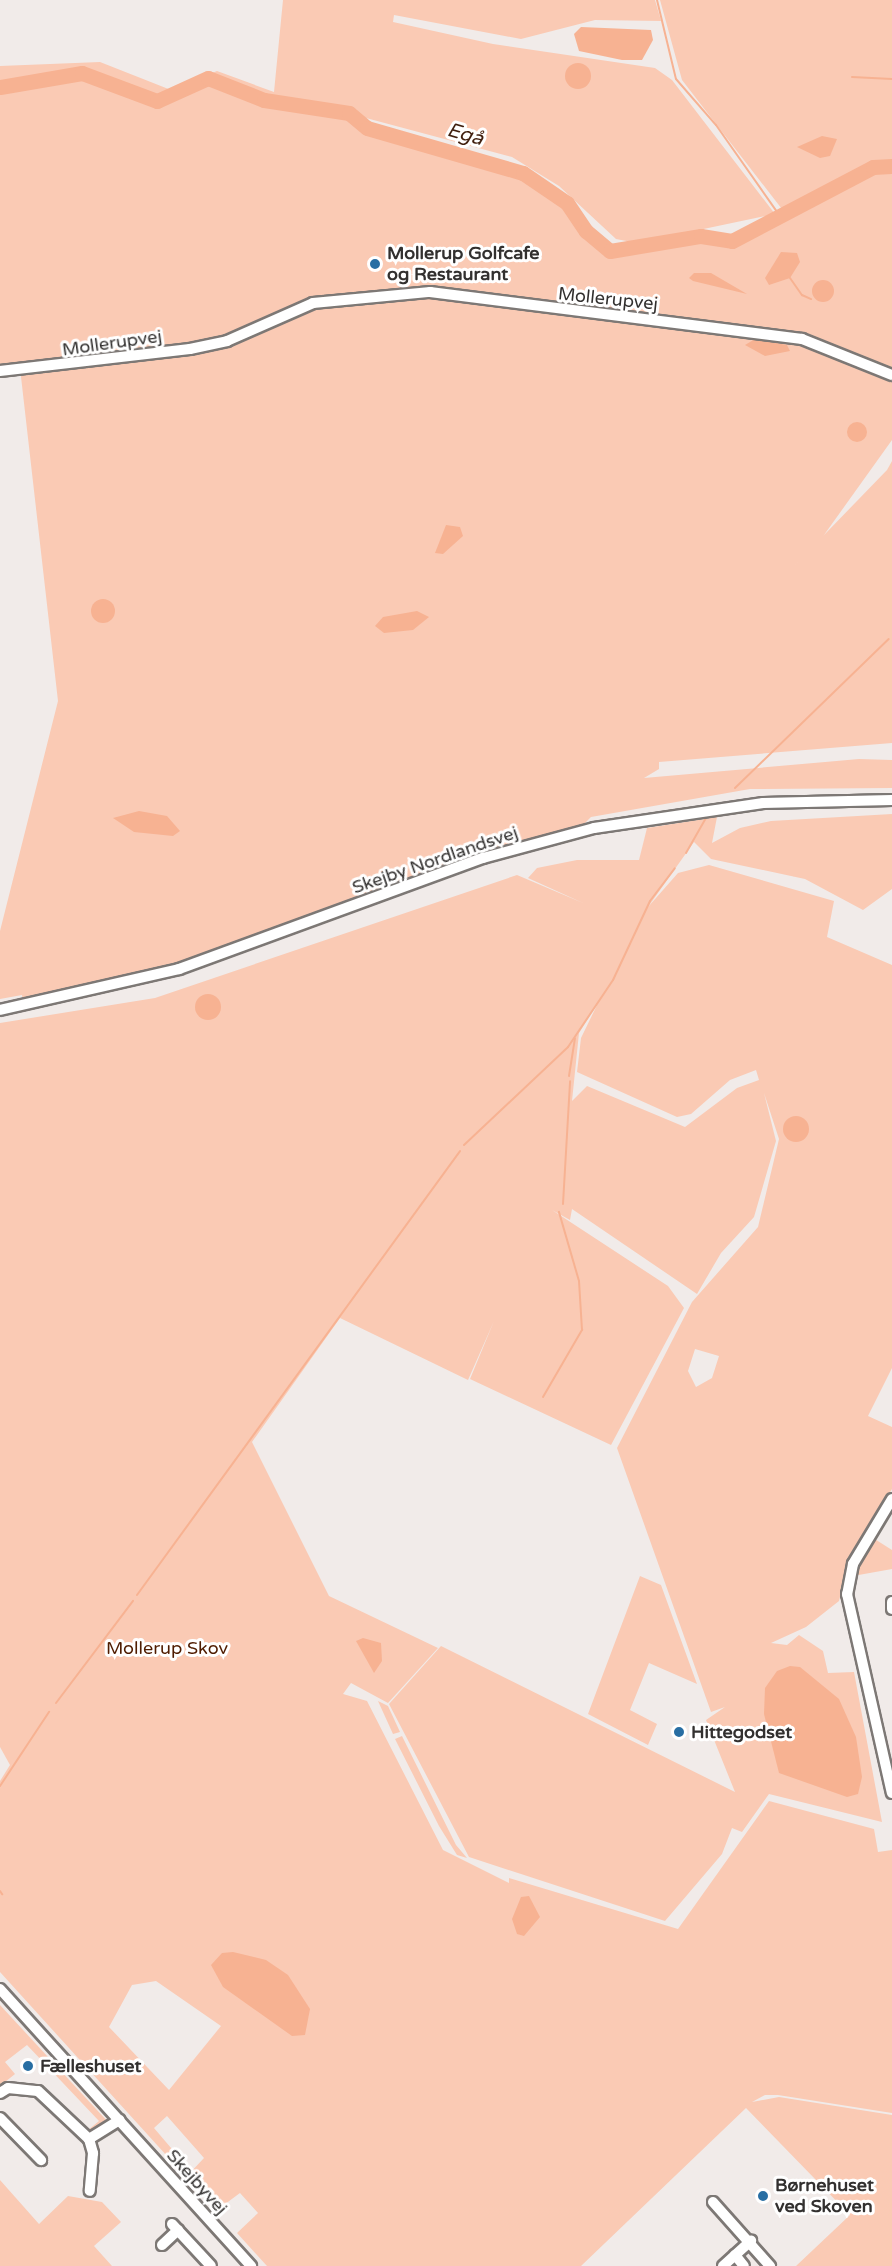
<!DOCTYPE html>
<html>
<head>
<meta charset="utf-8">
<style>
	body { margin:0 }
	#map { position:relative; width:892px; height:2266px; overflow:hidden; background:#f1ebe9; font-family:"Varela Round",sans-serif }
	div>[style] { position:absolute }
	[style*='--x'] { left:calc(var(--x)*1px); top:calc(var(--y)*1px); width:calc(var(--w)*1px); rotate:calc(var(--a)*1deg) }
	.green>* { inset:0; background:#facab4 }
	.water>* { inset:0; background:#f7b292 }
	.round { border-radius:50% }
	.stream>* { height:2px; margin:-1px; padding:0 1px; transform-origin:1px; border-radius:1px; background:#f7b292 }
	.river>* { height:15px; margin:-7.5px; padding:0 7.5px; transform-origin:7.5px; border-radius:7.5px; background:#f7b292 }
	.roads { filter:drop-shadow(2px 0 #7d7875) drop-shadow(-2px 0 #7d7875) drop-shadow(0 2px #7d7875) drop-shadow(0 -2px #7d7875) }
	.minor>* { height:10px; margin:-5px; padding:0 5px; transform-origin:5px; border-radius:5px; background:#fff }
	.dots>* { width:16px; height:16px; translate:-50% -50%; box-sizing:border-box; border:3px solid #fff; border-radius:50% }
	span { translate:-50% -50%; white-space:nowrap; text-align:center; line-height:1.15; -webkit-text-stroke:6px #fff; paint-order:stroke }
	.poi-label { font-size:18px; color:#32302f; font-weight:700 }
	.left { translate:0 -50%; text-align:left }
	.street-label { font-size:18px; color:#32302f }
	.park-label { font-size:18px; color:#4f1c00 }
	.water-label { font-size:20px; color:#401f0e; font-style:italic }
</style>
</head>
<body>
<div id="map">
	<div class="green">
		<i style="clip-path:polygon(283px 0,655px 0,661px 21px,595px 20px,521px 39px,394px 15px,393px 22px,493px 44px,655px 68px,672px 80px,775px 214px,637px 243px,616px 239px,559px 186px,512px 157px,351px 114px,367px 128px,523px 173px,567px 203px,586px 231px,610px 251px,701px 236px,732px 241px,785px 213px,682px 80px,660px 0,892px 0,892px 440px,824px 535px,794px 566px,887px 470px,892px 461px,892px 743px,659px 762px,659px 769px,644px 778px,859px 759px,892px 760px,892px 788px,750px 789px,591px 817px,583px 825px,451px 863px,187px 960px,23px 1001px,22px 995px,0 999px,0 931px,58px 701px,20px 368px,0 369px,0 66px,100px 62px,171px 90px,217px 71px,274px 92px)"></i>
		<i style="clip-path:polygon(evenodd,892px 814px,892px 889px,863px 910px,805px 879px,711px 859px,694px 842px,648px 907px,678px 873px,709px 865px,834px 901px,827px 937px,892px 965px,892px 1368px,868px 1416px,892px 1427px,892px 1489px,849px 1558px,839px 1601px,806px 1627px,771px 1643px,787px 1645px,799px 1635px,823px 1651px,828px 1673px,854px 1672px,882px 1822px,769px 1794px,742px 1832px,732px 1828px,722px 1854px,665px 1921px,469px 1857px,389px 1704px,441px 1646px,735px 1792px,706px 1720px,725px 1707px,711px 1712px,617px 1448px,692px 1302px,758px 1227px,779px 1139px,764px 1093px,776px 1141px,754px 1217px,721px 1253px,697px 1294px,572px 1209px,570px 1220px,552px 1210px,668px 1286px,684px 1308px,611px 1445px,470px 1379px,494px 1321px,468px 1380px,340px 1318px,252px 1442px,329px 1596px,438px 1648px,388px 1703px,351px 1683px,343px 1694px,367px 1701px,443px 1850px,509px 1883px,509px 1878px,678px 1929px,769px 1801px,874px 1829px,878px 1852px,892px 1850px,892px 2113px,778px 2095px,765px 2095px,752px 2102px,779px 2097px,892px 2115px,892px 2266px,796px 2266px,850px 2215px,746px 2108px,581px 2266px,267px 2266px,237px 2233px,258px 2213px,240px 2193px,217px 2210px,187px 2176px,204px 2158px,167px 2116px,154px 2128px,183px 2162px,177px 2167px,0 1972px,0 1781px,10px 1765px,0 1747px,0 1023px,155px 998px,517px 875px,583px 903px,528px 878px,537px 868px,577px 860px,639px 860px,647px 828px,717px 817px,712px 843px,740px 828px,771px 821px,892px 814px,599px 1001px,581px 1038px,577px 1072px,677px 1117px,691px 1114px,730px 1080px,756px 1070px,759px 1080px,737px 1088px,685px 1127px,587px 1086px,572px 1101px,579px 1033px,599px 1001px,892px 814px,695px 1349px,719px 1356px,712px 1378px,696px 1387px,688px 1371px,695px 1349px,892px 814px,156px 1981px,221px 2026px,169px 2090px,109px 2027px,132px 1985px,156px 1981px)"></i>
		<i style="clip-path:polygon(873px 1538px,892px 1550px,892px 1569px,853px 1576px)"></i>
		<i style="clip-path:polygon(640px 1576px,661px 1585px,697px 1684px,649px 1663px,630px 1710px,657px 1724px,648px 1745px,588px 1714px)"></i>
		<i style="clip-path:polygon(378px 1701px,388px 1706px,400px 1732px,393px 1734px)"></i>
		<i style="clip-path:polygon(402px 1736px,456px 1845px,467px 1858px,457px 1855px,439px 1826px,395px 1739px)"></i>
		<i style="clip-path:polygon(0 2005px,108px 2122px,89px 2134px,60px 2107px,87px 2131px,99px 2121px,27px 2045px,5px 2062px,15px 2074px,0 2086px)"></i>
		<i style="clip-path:polygon(0 2180px,39px 2224px,68px 2196px,102px 2202px,121px 2222px,94px 2246px,112px 2266px,0 2266px)"></i>
	</div>
	<div class="water">
		<i style="clip-path:polygon(581px 27px,651px 30px,653px 40px,642px 60px,622px 60px,579px 51px,574px 34px)"></i>
		<i class="round" style="left:565px;top:63px;width:26px;height:26px"></i>
		<i style="clip-path:polygon(822px 136px,837px 139px,830px 156px,820px 158px,797px 147px)"></i>
		<i style="clip-path:polygon(781px 252px,797px 253px,800px 262px,790px 278px,769px 285px,765px 278px)"></i>
		<i style="clip-path:polygon(694px 273px,711px 273px,747px 294px,693px 281px,689px 278px)"></i>
		<i class="round" style="left:812px;top:280px;width:22px;height:22px"></i>
		<i style="clip-path:polygon(755px 339px,787px 345px,790px 351px,765px 356px,745px 345px)"></i>
		<i class="round" style="left:847px;top:422px;width:20px;height:20px"></i>
		<i style="clip-path:polygon(446px 525px,460px 527px,463px 536px,443px 554px,435px 553px)"></i>
		<i class="round" style="left:91px;top:599px;width:24px;height:24px"></i>
		<i style="clip-path:polygon(417px 611px,429px 617px,413px 630px,384px 633px,375px 626px,383px 617px)"></i>
		<i style="clip-path:polygon(139px 811px,167px 816px,180px 831px,173px 836px,134px 832px,113px 818px)"></i>
		<i class="round" style="left:195px;top:994px;width:26px;height:26px"></i>
		<i class="round" style="left:783px;top:1116px;width:26px;height:26px"></i>
		<i style="clip-path:polygon(363px 1638px,381px 1643px,382px 1661px,374px 1673px,356px 1641px)"></i>
		<i style="clip-path:polygon(790px 1666px,800px 1667px,839px 1699px,856px 1737px,862px 1777px,858px 1794px,847px 1797px,779px 1773px,764px 1714px,765px 1688px,777px 1671px)"></i>
		<i style="clip-path:polygon(529px 1896px,540px 1917px,524px 1936px,517px 1934px,512px 1919px,521px 1897px)"></i>
		<i style="clip-path:polygon(233px 1952px,266px 1960px,288px 1975px,310px 2009px,305px 2035px,292px 2036px,223px 1987px,211px 1965px,222px 1953px)"></i>
	</div>
	<div class="stream">
		<i style="--x:657;--y:0;--w:81;--a:76.5"></i>
		<i style="--x:676;--y:79;--w:61;--a:49"></i>
		<i style="--x:716;--y:125;--w:111;--a:54.9"></i>
		<i style="--x:852;--y:77;--w:40;--a:2.9"></i>
		<i style="--x:790;--y:278;--w:21;--a:55"></i>
		<i style="--x:802;--y:295;--w:10;--a:24"></i>
		<i style="--x:735;--y:788;--w:214;--a:-44.1"></i>
		<i style="--x:686;--y:853;--w:40;--a:-60.3"></i>
		<i style="--x:569;--y:1076;--w:38;--a:-81"></i>
		<i style="--x:464;--y:1145;--w:143;--a:-43.3"></i>
		<i style="--x:568;--y:1047;--w:81;--a:-56.1"></i>
		<i style="--x:613;--y:980;--w:87;--a:-64.9"></i>
		<i style="--x:650;--y:901;--w:41;--a:-52.9"></i>
		<i style="--x:563;--y:1204;--w:123;--a:-86.7"></i>
		<i style="--x:543;--y:1397;--w:78;--a:-59.8"></i>
		<i style="--x:582;--y:1330;--w:49;--a:-93.5"></i>
		<i style="--x:579;--y:1281;--w:72;--a:-106.2"></i>
		<i style="--x:137;--y:1595;--w:549;--a:-53.96"></i>
		<i style="--x:56;--y:1703;--w:128;--a:-53"></i>
		<i style="--x:0;--y:1786;--w:89;--a:-56.5"></i>
		<i style="--x:0;--y:1891;--w:4;--a:56"></i>
	</div>
	<div class="river">
		<i style="--x:0;--y:87;--w:83;--a:-9.7"></i>
		<i style="--x:82;--y:73;--w:80;--a:20.5"></i>
		<i style="--x:157;--y:101;--w:56;--a:-24.3"></i>
		<i style="--x:208;--y:78;--w:60;--a:21.4"></i>
		<i style="--x:264;--y:100;--w:86;--a:8.7"></i>
		<i style="--x:349;--y:113;--w:23;--a:40"></i>
		<i style="--x:367;--y:128;--w:162;--a:16.1"></i>
		<i style="--x:523;--y:173;--w:53;--a:34.3"></i>
		<i style="--x:567;--y:203;--w:34;--a:56"></i>
		<i style="--x:586;--y:231;--w:31;--a:40"></i>
		<i style="--x:610;--y:251;--w:92;--a:-9.4"></i>
		<i style="--x:701;--y:236;--w:31;--a:9"></i>
		<i style="--x:732;--y:241;--w:159;--a:-27.7"></i>
		<i style="--x:873;--y:167;--w:19;--a:-3"></i>
	</div>
	<div class="roads">
		<div class="minor">
			<i style="--x:0;--y:371;--w:191;--a:-6.6"></i>
			<i style="--x:190;--y:349;--w:38;--a:-12"></i>
			<i style="--x:227;--y:341;--w:94;--a:-23.8"></i>
			<i style="--x:313;--y:303;--w:118;--a:-5.4"></i>
			<i style="--x:430;--y:292;--w:375;--a:7.2"></i>
			<i style="--x:802;--y:339;--w:97;--a:21.8"></i>
			<i style="--x:0;--y:1010;--w:184;--a:-12.9"></i>
			<i style="--x:179;--y:969;--w:324;--a:-20.1"></i>
			<i style="--x:483;--y:858;--w:115;--a:-15.1"></i>
			<i style="--x:594;--y:828;--w:171;--a:-8.4"></i>
			<i style="--x:763;--y:803;--w:129;--a:-1.3"></i>
			<i style="--x:892;--y:1499;--w:76;--a:121"></i>
			<i style="--x:853;--y:1564;--w:31;--a:101"></i>
			<i style="--x:847;--y:1594;--w:204;--a:77.3"></i>
			<i style="--x:892;--y:1602;--w:7;--a:90"></i>
			<i style="--x:0;--y:1989;--w:374;--a:47.8"></i>
			<i style="--x:0;--y:2093;--w:9;--a:-32"></i>
			<i style="--x:8;--y:2088;--w:30;--a:6"></i>
			<i style="--x:38;--y:2091;--w:70;--a:43.3"></i>
			<i style="--x:89;--y:2139;--w:36;--a:-32"></i>
			<i style="--x:0;--y:2118;--w:59;--a:45.7"></i>
			<i style="--x:89;--y:2139;--w:15;--a:74"></i>
			<i style="--x:93;--y:2153;--w:38;--a:95"></i>
			<i style="--x:713;--y:2202;--w:86;--a:48.3"></i>
			<i style="--x:172;--y:2224;--w:57;--a:47.1"></i>
			<i style="--x:162;--y:2245;--w:22;--a:-43"></i>
			<i style="--x:735;--y:2255;--w:14;--a:51"></i>
			<i style="--x:723;--y:2266;--w:38;--a:-42"></i>
		</div>
	</div>
	<div class="dots">
		<i style="left:375px;top:264px;background:#286ea3"></i>
		<i style="left:679px;top:1732px;background:#286ea3"></i>
		<i style="left:28px;top:2066px;background:#286ea3"></i>
		<i style="left:763px;top:2196px;background:#286ea3"></i>
	</div>
	<div class="poi-label">
		<span class="left" style="left:387px;top:264px">Mollerup Golfcafe<br>og Restaurant</span>
		<span class="left" style="left:691px;top:1732px">Hittegodset</span>
		<span class="left" style="left:40px;top:2066px">Fælleshuset</span>
		<span class="left" style="left:775px;top:2196px">Børnehuset<br>ved Skoven</span>
	</div>
	<div class="street-label">
		<span style="left:608px;top:299px;rotate:6deg">Mollerupvej</span>
		<span style="left:112px;top:343px;rotate:-8deg">Mollerupvej</span>
		<span style="left:435px;top:860px;rotate:-19deg">Skejby Nordlandsvej</span>
		<span style="left:197px;top:2182px;rotate:48deg">Skejbyvej</span>
	</div>
	<div class="park-label">
		<span style="left:167px;top:1648px">Mollerup Skov</span>
	</div>
	<div class="water-label">
		<span style="left:465px;top:135px;rotate:16deg">Egå</span>
	</div>
</div>
</body>
</html>
